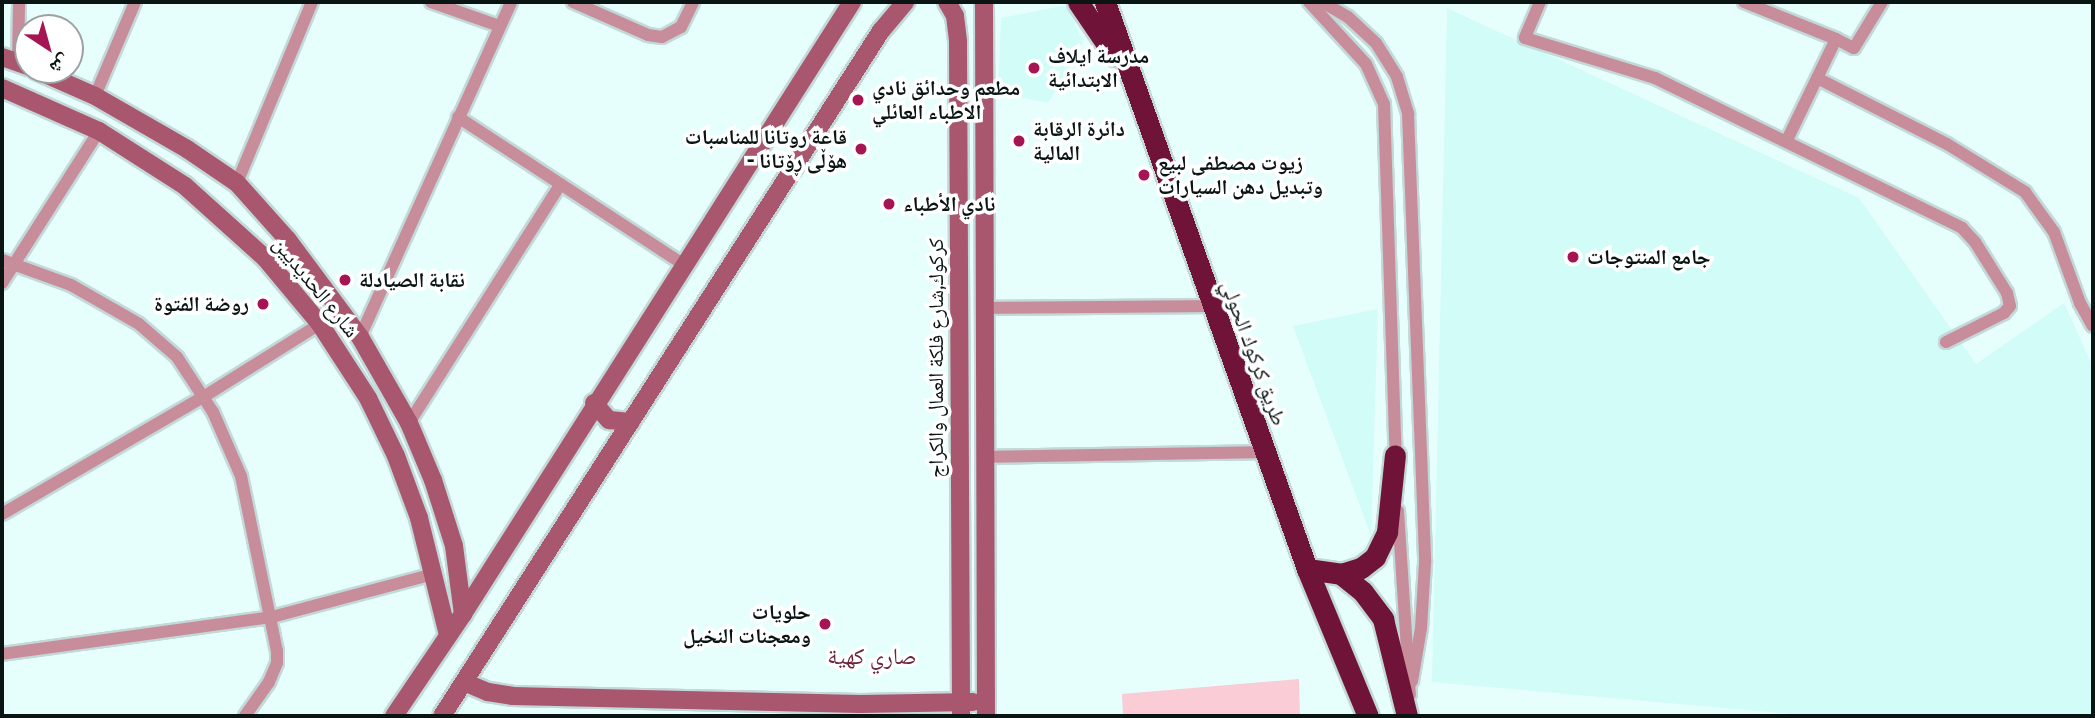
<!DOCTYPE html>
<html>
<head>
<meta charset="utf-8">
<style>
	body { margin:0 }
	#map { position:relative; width:2095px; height:718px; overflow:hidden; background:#e6fffd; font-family:"Fira Sans Condensed","Noto Naskh Arabic",sans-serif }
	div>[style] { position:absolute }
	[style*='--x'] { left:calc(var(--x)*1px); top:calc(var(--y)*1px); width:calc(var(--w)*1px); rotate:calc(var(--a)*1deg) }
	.built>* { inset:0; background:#d2fcf8 }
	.green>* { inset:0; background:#f9ccd6 }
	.roads { filter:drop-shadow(2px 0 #c3d9d8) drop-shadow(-2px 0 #c3d9d8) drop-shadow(0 2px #c3d9d8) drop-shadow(0 -2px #c3d9d8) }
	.street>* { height:12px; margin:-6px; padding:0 6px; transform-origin:6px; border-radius:6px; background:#c78d9b }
	.secondary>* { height:18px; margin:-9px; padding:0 9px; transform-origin:9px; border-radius:9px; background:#a9576f }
	.highway>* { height:21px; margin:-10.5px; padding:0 10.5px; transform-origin:10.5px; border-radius:10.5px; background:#701338 }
	.dots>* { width:19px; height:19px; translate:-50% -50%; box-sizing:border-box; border:4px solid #fff; border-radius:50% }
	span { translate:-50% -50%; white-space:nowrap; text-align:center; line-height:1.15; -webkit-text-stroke:7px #fff; paint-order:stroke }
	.poi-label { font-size:21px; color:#091413; font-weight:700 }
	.left { translate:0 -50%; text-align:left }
	.right { translate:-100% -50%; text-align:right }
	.street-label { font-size:21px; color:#091413 }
	.neighbourhood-label { font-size:23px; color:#6a253c }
	.frame { position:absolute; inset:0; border:4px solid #091413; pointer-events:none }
	.north { position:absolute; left:14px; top:14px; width:70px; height:70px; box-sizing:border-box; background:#fff; border:2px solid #9da1a1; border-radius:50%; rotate:144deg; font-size:19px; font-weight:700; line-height:28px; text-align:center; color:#091413 }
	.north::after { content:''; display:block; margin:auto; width:24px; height:32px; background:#a61553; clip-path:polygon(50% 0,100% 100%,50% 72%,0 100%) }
</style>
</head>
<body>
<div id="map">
	<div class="built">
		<i style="clip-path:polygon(1067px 5px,1083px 43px,1048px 103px,998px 93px,1001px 18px)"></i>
		<i style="clip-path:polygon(1447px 8px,1859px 198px,1976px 364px,2064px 303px,2093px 367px,2093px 716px,1814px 716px,1432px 682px)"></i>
		<i style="clip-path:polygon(1378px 309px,1371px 536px,1293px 326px)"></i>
	</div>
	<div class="green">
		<i style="clip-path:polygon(1299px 679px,1300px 716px,1123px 716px,1122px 694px)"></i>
	</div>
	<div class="roads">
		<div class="street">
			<i style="--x:431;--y:2;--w:72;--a:19.4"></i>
			<i style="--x:573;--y:2;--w:82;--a:23.7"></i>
			<i style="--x:648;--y:35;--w:14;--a:8"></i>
			<i style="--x:662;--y:37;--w:21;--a:-28"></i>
			<i style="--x:681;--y:27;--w:28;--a:-64"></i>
			<i style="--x:1309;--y:2;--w:84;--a:47.4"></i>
			<i style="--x:1366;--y:64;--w:44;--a:65.8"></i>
			<i style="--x:1384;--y:104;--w:357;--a:88.1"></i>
			<i style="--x:1322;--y:2;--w:30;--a:30"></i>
			<i style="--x:1348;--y:17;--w:38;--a:43"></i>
			<i style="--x:1376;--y:43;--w:40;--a:58"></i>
			<i style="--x:1397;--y:77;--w:39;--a:73"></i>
			<i style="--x:1408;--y:114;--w:449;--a:87.8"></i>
			<i style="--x:1425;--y:563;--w:65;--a:93.5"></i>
			<i style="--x:1421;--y:628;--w:54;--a:99.6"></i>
			<i style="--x:1540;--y:2;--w:39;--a:113"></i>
			<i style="--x:1525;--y:38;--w:136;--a:17.1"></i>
			<i style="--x:1655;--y:78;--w:342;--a:26"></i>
			<i style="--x:1962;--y:228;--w:19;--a:47"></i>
			<i style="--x:1975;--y:242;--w:60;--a:57.9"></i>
			<i style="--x:2007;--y:293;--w:13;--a:77"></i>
			<i style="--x:2010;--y:306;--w:9;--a:131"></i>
			<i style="--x:2004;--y:313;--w:65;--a:153.4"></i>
			<i style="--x:1744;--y:2;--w:99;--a:21.9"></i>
			<i style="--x:1836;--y:39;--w:114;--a:115.9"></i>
			<i style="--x:1836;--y:39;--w:20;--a:27"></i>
			<i style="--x:1854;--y:48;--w:54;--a:-58.7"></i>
			<i style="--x:18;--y:62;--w:60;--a:-89"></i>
			<i style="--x:1817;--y:78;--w:146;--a:26.9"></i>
			<i style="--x:1947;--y:144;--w:92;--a:31.6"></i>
			<i style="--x:2025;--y:192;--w:49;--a:54.1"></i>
			<i style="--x:2054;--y:232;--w:76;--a:69.9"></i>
			<i style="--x:2080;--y:303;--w:26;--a:61"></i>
			<i style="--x:95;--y:96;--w:102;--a:-66.9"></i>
			<i style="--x:458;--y:117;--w:269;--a:33.2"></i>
			<i style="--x:237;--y:183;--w:196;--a:-67.5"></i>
			<i style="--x:2;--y:260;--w:73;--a:19.9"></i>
			<i style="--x:71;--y:285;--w:78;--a:29.8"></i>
			<i style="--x:139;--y:324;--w:50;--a:41"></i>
			<i style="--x:177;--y:357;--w:66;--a:56.8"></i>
			<i style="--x:213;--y:412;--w:70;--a:66.4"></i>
			<i style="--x:241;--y:476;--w:179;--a:78.4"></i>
			<i style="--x:277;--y:651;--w:12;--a:90"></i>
			<i style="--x:277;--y:663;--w:21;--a:113"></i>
			<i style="--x:269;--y:682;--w:42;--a:125.2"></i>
			<i style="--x:2;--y:283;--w:180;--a:-57.5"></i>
			<i style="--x:983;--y:308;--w:228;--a:-0.5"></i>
			<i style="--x:360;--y:337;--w:367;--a:-65.7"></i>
			<i style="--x:409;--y:423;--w:282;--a:-57.6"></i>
			<i style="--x:985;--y:457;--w:279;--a:-1"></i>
			<i style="--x:1398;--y:511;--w:184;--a:86.3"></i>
			<i style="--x:2;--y:514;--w:235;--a:-30.2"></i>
			<i style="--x:205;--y:396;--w:136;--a:-32.1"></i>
			<i style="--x:2;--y:654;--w:273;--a:-7.8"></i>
			<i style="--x:272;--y:617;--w:168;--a:-14.9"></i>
		</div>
		<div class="secondary">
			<i style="--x:947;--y:2;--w:16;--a:60"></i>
			<i style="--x:955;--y:16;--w:26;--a:83"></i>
			<i style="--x:958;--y:42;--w:674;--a:89.74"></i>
			<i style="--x:984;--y:2;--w:714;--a:89.84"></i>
			<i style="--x:2;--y:57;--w:28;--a:19"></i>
			<i style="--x:36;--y:70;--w:64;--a:23.8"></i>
			<i style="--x:95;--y:96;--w:106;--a:29.9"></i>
			<i style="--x:187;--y:149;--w:60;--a:34.2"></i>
			<i style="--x:237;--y:183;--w:76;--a:48.2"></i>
			<i style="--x:288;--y:240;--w:121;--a:53.4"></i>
			<i style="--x:360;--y:337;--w:99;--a:60.3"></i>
			<i style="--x:409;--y:423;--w:62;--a:67.2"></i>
			<i style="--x:433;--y:480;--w:69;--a:72.3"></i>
			<i style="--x:454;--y:546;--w:69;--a:82.5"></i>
			<i style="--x:2;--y:88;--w:106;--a:23.9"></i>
			<i style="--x:99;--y:131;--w:102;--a:32.6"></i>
			<i style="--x:185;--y:186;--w:108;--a:42"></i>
			<i style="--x:265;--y:258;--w:86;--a:50.2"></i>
			<i style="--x:320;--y:324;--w:88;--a:57"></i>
			<i style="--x:368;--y:398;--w:64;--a:64.2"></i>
			<i style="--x:396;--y:456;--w:66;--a:69.6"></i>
			<i style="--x:419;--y:518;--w:121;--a:76.1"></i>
			<i style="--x:594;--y:403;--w:23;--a:49"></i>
			<i style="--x:609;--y:420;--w:22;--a:5"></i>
			<i style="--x:464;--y:682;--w:26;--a:23"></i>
			<i style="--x:488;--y:692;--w:24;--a:9"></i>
			<i style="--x:512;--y:696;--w:348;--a:1.3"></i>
			<i style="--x:860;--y:704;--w:113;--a:-1"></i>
			<i style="--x:394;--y:716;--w:123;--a:-55.9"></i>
			<i style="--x:463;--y:614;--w:725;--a:-57.56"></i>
			<i style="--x:442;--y:716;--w:814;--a:-57.35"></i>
			<i style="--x:881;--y:31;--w:38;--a:-50"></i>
		</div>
		<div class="highway">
			<i style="--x:1078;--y:2;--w:64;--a:55.8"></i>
			<i style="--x:1105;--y:2;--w:602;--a:70.39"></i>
			<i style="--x:1307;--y:569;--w:159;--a:67.5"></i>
			<i style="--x:1307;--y:569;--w:34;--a:8"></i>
			<i style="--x:1341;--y:574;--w:21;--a:-17"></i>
			<i style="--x:1361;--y:568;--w:18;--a:-38"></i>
			<i style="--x:1375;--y:557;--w:28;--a:-64"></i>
			<i style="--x:1387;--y:532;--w:77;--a:-84.1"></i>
			<i style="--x:1341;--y:574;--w:28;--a:39"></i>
			<i style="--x:1363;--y:592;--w:34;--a:53"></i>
			<i style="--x:1383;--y:619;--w:100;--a:76.1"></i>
		</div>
	</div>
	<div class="dots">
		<i style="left:1034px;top:68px;background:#a61553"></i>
		<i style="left:858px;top:100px;background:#a61553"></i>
		<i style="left:1019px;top:141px;background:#a61553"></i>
		<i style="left:861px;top:149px;background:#a61553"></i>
		<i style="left:1144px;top:175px;background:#a61553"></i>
		<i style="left:889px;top:204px;background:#a61553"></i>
		<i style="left:1573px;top:257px;background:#a61553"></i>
		<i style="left:345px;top:280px;background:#a61553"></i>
		<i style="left:263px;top:304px;background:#a61553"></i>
		<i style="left:825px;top:624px;background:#a61553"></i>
	</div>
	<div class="poi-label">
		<span class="left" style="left:1048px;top:68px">مدرسة ايلاف<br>الابتدائية</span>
		<span class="left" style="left:872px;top:100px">مطعم وحدائق نادي<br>الاطباء العائلي</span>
		<span class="left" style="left:1033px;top:141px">دائرة الرقابة<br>المالية</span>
		<span class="right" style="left:847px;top:149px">قاعة روتانا للمناسبات<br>- هۆڵی ڕۆتانا</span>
		<span class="left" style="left:1158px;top:175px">زيوت مصطفى لبيع<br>وتبديل دهن السيارات</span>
		<span class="left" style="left:903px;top:204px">نادي الأطباء</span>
		<span class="left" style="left:1587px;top:257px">جامع المنتوجات</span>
		<span class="left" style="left:359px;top:280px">نقابة الصيادلة</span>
		<span class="right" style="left:249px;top:304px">روضة الفتوة</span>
		<span class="right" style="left:811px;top:624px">حلويات<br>ومعجنات النخيل</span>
	</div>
	<div class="street-label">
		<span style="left:316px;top:287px;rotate:51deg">شارع الحديديين</span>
		<span style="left:1254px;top:353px;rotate:70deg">طريق كركوك الحولي</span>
		<span style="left:936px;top:358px;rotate:-90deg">كركوك,شارع فلكة العمال والكراج</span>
	</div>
	<div class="neighbourhood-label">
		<span style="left:872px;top:656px">صاري كهية</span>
	</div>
	<div class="frame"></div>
	<div class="north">ش</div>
</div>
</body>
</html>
